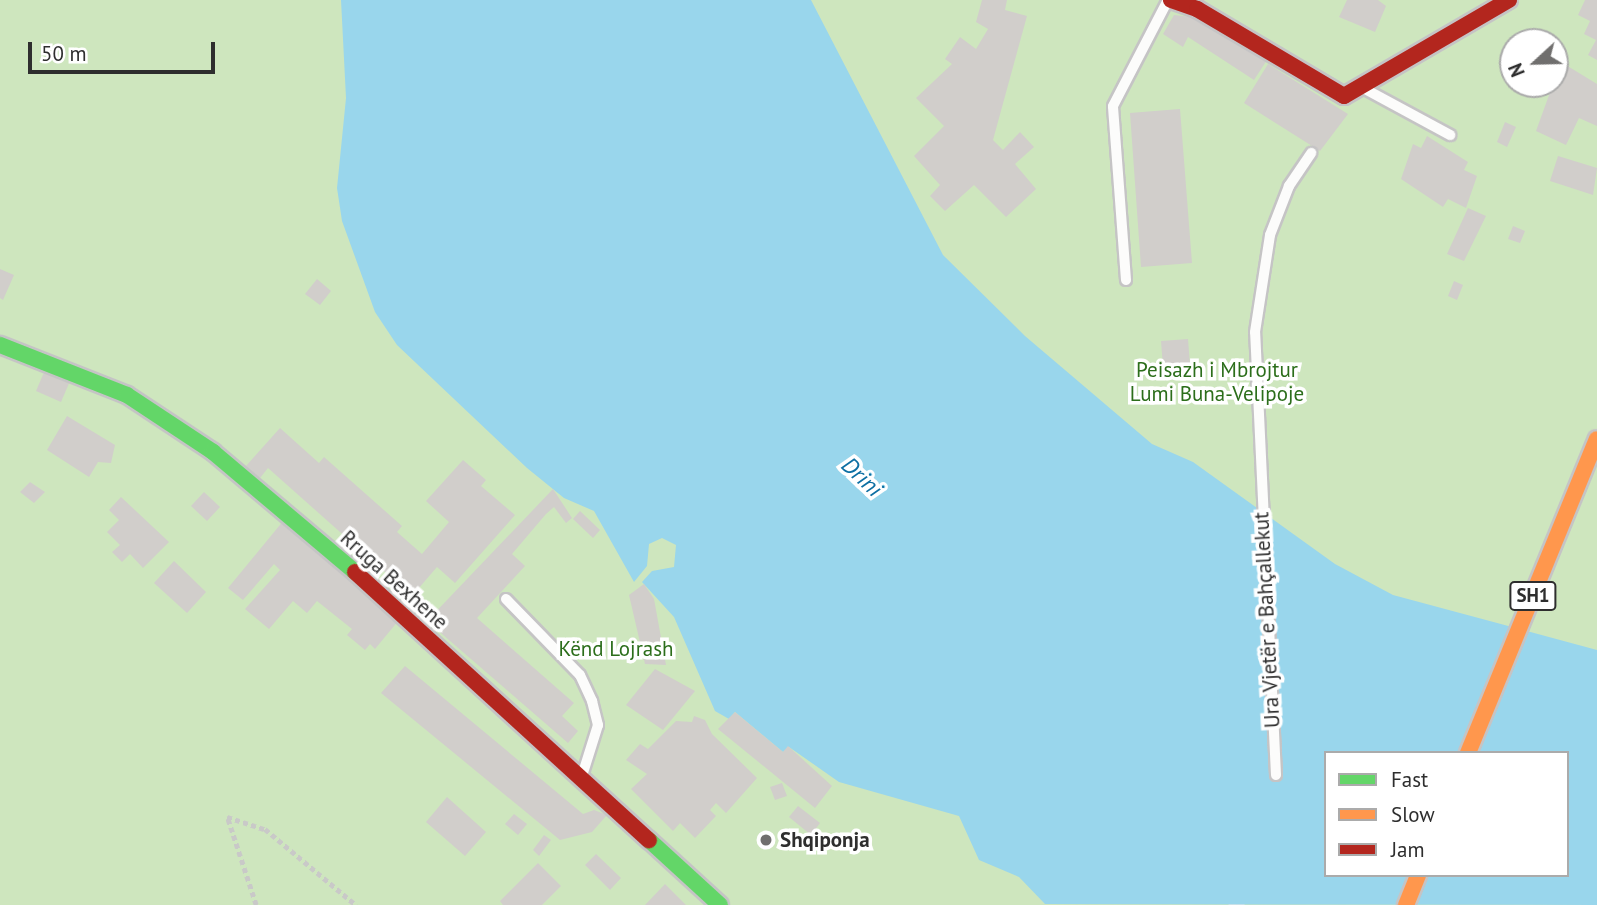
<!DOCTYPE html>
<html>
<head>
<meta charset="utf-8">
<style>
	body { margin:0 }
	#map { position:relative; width:1597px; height:905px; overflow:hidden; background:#ece8e4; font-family:"PT Sans",sans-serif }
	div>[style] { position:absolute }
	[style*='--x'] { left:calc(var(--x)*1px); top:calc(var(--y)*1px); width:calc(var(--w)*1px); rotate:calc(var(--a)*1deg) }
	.green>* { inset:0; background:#cee6be }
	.water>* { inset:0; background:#99d6ec }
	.building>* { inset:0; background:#d1cecb }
	.path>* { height:4.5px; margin-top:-2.25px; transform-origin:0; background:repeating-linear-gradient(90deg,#c9c9c8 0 5px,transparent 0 8.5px) }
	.roads { filter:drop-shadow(2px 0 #c5c4c5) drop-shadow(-2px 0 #c5c4c5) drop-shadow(0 2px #c5c4c5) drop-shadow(0 -2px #c5c4c5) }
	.lane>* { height:10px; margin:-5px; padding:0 5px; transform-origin:5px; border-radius:5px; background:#fcfcfb }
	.fast>* { height:16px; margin:-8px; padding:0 8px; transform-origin:8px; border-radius:8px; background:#63d668 }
	.slow>* { height:16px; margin:-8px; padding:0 8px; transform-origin:8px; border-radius:8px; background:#ff974d }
	.jam>* { height:16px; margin:-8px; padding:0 8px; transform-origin:8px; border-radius:8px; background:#b3261e }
	.dots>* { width:19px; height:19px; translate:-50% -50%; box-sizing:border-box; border:4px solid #fff; border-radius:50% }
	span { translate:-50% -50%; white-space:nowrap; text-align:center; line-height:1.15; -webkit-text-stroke:7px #fff; paint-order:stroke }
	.shield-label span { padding:2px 5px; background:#fff; border:2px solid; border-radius:5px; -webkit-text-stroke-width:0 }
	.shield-label { font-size:19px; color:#2e2e2e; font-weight:700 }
	.park-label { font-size:21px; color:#2c6e1b }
	.street-label { font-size:21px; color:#2e2e2e }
	.poi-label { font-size:21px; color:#2e2e2e; font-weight:700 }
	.left { translate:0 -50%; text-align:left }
	.water-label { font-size:23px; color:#0d6fa3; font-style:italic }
	.legend { position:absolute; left:1324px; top:751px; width:245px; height:126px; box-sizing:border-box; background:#fff; border:2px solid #ababab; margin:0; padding:9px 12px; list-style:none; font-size:21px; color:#2e2e2e }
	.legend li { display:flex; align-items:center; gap:14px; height:35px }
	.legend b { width:35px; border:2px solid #ababab }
	.north { position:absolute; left:1499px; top:28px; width:70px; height:70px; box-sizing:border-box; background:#fff; border:2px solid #ababab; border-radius:50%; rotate:248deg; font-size:19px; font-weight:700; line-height:28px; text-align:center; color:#2e2e2e }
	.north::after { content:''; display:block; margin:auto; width:24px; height:32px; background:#706f6e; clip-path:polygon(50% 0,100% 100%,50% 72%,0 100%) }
	.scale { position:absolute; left:28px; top:42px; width:187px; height:32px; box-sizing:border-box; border:4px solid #2e2e2e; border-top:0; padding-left:9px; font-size:21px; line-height:24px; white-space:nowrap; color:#2e2e2e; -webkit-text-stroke:5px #fff; paint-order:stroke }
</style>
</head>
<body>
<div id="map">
	<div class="green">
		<i style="clip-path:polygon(0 0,436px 0,1229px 905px,0 905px)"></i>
		<i style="clip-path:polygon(evenodd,449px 0,1597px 0,1597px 905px,1245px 905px,449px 0,1513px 42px,1555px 42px,1555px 84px,1513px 84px,1513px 42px,449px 0,1326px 753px,1567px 753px,1567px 875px,1326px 875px,1326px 753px)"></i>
	</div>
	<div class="water">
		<i style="clip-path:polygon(evenodd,341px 0,811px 0,943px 255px,1025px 336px,1152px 444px,1193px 462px,1335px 564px,1393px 595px,1597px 650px,1597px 905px,1045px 904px,1019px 877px,979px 860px,959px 816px,839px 782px,789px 747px,783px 752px,735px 712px,729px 719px,715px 711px,674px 617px,642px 582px,652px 571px,674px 567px,676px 545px,662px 538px,649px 544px,647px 566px,634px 582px,594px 511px,564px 498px,527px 468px,397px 345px,375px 312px,342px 221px,337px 188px,346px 98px,341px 0,1326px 753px,1567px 753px,1567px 875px,1326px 875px,1326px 753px)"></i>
	</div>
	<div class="building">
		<i style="clip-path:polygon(982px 0,1007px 0,1005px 10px,1027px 16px,993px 140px,1003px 150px,1020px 132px,1034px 147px,1015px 164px,1036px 189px,1006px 217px,974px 185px,945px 211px,930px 196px,940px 185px,914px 156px,944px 126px,916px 98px,952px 64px,945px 59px,960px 37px,976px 49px,988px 29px,976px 22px)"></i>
		<i style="clip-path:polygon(1347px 0,1378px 0,1386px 6px,1375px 32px,1339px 17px)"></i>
		<i style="clip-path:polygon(1585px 0,1597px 0,1597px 60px,1588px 55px,1596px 40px,1584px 34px,1590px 21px,1578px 15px)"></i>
		<i style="clip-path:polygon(1174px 15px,1200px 18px,1267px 60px,1254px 80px,1188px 37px,1183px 47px,1163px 34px)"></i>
		<i style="clip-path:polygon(1561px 62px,1597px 84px,1597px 126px,1579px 118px,1566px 145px,1536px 131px)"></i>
		<i style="clip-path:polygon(1268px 64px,1348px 114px,1320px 151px,1244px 103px)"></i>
		<i style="clip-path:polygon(1180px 109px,1192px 263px,1141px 267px,1130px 113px)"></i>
		<i style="clip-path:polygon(1505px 122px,1516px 127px,1507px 147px,1497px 142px)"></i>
		<i style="clip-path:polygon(1427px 136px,1468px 162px,1464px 170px,1477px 176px,1466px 208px,1448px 199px,1443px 207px,1401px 179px,1413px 144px,1421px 148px)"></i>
		<i style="clip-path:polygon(1558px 156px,1597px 168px,1593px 195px,1550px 181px)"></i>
		<i style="clip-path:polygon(1468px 208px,1486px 216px,1464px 261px,1447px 254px)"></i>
		<i style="clip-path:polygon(1513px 226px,1525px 231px,1520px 243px,1508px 239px)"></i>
		<i style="clip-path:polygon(0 269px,14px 275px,3px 300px,0 298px)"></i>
		<i style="clip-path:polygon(317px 279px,331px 291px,320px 305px,305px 294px)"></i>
		<i style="clip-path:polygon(1454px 281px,1463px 285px,1457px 300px,1448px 296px)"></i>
		<i style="clip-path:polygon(1188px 339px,1190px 365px,1163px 367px,1161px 341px)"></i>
		<i style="clip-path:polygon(45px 370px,70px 381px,61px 402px,36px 391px)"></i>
		<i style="clip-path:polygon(67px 416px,115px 445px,111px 463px,98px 462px,89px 477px,47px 450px)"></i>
		<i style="clip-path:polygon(280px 428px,319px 463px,324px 457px,402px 526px,397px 532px,422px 554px,449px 522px,426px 501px,463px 460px,486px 480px,481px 486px,515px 515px,455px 583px,437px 567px,412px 596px,268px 468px,260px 478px,246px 466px)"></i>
		<i style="clip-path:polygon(30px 482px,45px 492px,34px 503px,20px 492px)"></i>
		<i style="clip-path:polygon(553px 489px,572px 518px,566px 523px,554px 507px,546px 514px,512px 554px,525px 566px,477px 618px,574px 703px,562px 716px,578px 731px,568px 743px,427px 621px)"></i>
		<i style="clip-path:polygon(204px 492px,220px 507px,207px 521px,191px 506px)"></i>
		<i style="clip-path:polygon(121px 497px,169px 542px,143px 568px,130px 554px,122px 562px,112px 552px,120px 545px,107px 532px,119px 520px,109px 510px)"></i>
		<i style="clip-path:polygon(580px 511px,600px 530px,593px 538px,573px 519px)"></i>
		<i style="clip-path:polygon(284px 520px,399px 620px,375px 649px,370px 644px,365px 650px,347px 635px,352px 629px,317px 601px,307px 613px,293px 601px,269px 629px,245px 609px,280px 570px,274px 564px,243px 600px,228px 588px)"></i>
		<i style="clip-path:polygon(174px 561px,206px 592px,187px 613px,154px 583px)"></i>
		<i style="clip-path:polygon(644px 584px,654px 599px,666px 665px,645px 664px,629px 595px)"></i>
		<i style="clip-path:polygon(405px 666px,583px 814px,594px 810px,607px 815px,592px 832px,560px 840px,381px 693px)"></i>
		<i style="clip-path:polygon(655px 669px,695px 691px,663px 730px,626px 705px)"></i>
		<i style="clip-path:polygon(735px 712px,783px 752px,788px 746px,832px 786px,815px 808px,718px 729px)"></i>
		<i style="clip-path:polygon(694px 716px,705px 720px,712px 734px,757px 778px,726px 813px,716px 803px,710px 810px,716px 816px,695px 838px,680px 823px,673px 831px,631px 789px,647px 774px,626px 760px,640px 744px,648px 749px,676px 721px,692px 722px)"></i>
		<i style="clip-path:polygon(782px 783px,787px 796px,775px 800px,770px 787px)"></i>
		<i style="clip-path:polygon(447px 797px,486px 832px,465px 856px,426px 822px)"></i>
		<i style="clip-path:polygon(798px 806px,820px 823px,811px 835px,789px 817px)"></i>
		<i style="clip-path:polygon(514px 814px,527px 824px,518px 835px,505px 824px)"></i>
		<i style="clip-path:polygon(544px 835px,551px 840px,539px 856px,533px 850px)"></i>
		<i style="clip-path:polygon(596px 854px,621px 878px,610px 890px,585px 865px)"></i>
		<i style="clip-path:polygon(538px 863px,561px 886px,542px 905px,503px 905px,500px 901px)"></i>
		<i style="clip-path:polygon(665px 884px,686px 905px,645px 905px)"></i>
	</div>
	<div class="path">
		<i style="--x:256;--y:905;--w:93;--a:-108.2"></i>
		<i style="--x:227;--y:817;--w:40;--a:18"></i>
		<i style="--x:265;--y:829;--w:119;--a:39.9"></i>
	</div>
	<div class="roads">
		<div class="lane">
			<i style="--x:1365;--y:89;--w:97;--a:28.4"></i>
			<i style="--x:1126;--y:280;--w:174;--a:-94.3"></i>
			<i style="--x:1113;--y:106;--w:119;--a:-62.6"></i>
			<i style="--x:506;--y:599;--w:106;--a:45.8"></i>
			<i style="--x:580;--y:675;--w:29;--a:65"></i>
			<i style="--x:592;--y:701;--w:25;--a:76"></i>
			<i style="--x:598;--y:725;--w:53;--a:107.4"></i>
			<i style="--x:1276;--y:775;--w:443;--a:-92.7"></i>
			<i style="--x:1255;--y:332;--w:98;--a:-81.2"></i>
			<i style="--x:1270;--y:235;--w:53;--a:-68.8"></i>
			<i style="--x:1289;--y:186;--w:40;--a:-56"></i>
		</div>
		<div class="fast">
			<i style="--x:0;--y:345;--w:136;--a:21.5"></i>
			<i style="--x:127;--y:395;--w:103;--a:33.5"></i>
			<i style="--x:213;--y:452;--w:186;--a:40.2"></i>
			<i style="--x:649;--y:840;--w:96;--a:42.5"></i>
		</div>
		<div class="slow">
			<i style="--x:1468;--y:753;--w:339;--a:-67.7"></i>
			<i style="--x:1406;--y:905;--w:32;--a:-68"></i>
		</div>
		<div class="jam">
			<i style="--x:1171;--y:0;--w:28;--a:19"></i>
			<i style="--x:1197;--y:9;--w:171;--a:30.6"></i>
			<i style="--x:1344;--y:96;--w:191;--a:-30.2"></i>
			<i style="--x:355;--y:572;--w:398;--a:42.4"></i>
		</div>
	</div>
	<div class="dots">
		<i style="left:766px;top:840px;background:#706f6e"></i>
	</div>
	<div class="shield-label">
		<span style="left:1533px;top:596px">SH1</span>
	</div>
	<div class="park-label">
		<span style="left:1217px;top:382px">Peisazh i Mbrojtur<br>Lumi Buna-Velipoje</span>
		<span style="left:616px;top:649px">Kënd Lojrash</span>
	</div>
	<div class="street-label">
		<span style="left:394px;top:580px;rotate:42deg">Rruga Bexhene</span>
		<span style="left:1267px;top:620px;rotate:-93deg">Ura Vjetër e Bahçallekut</span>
	</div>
	<div class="poi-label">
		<span class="left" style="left:780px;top:840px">Shqiponja</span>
	</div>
	<div class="water-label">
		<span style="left:862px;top:477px;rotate:43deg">Drini</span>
	</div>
	<ul class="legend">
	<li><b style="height:9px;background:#63d668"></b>Fast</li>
	<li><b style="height:9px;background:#ff974d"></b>Slow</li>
	<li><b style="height:9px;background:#b3261e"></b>Jam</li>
	</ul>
	<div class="north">N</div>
	<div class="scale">50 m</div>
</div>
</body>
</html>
